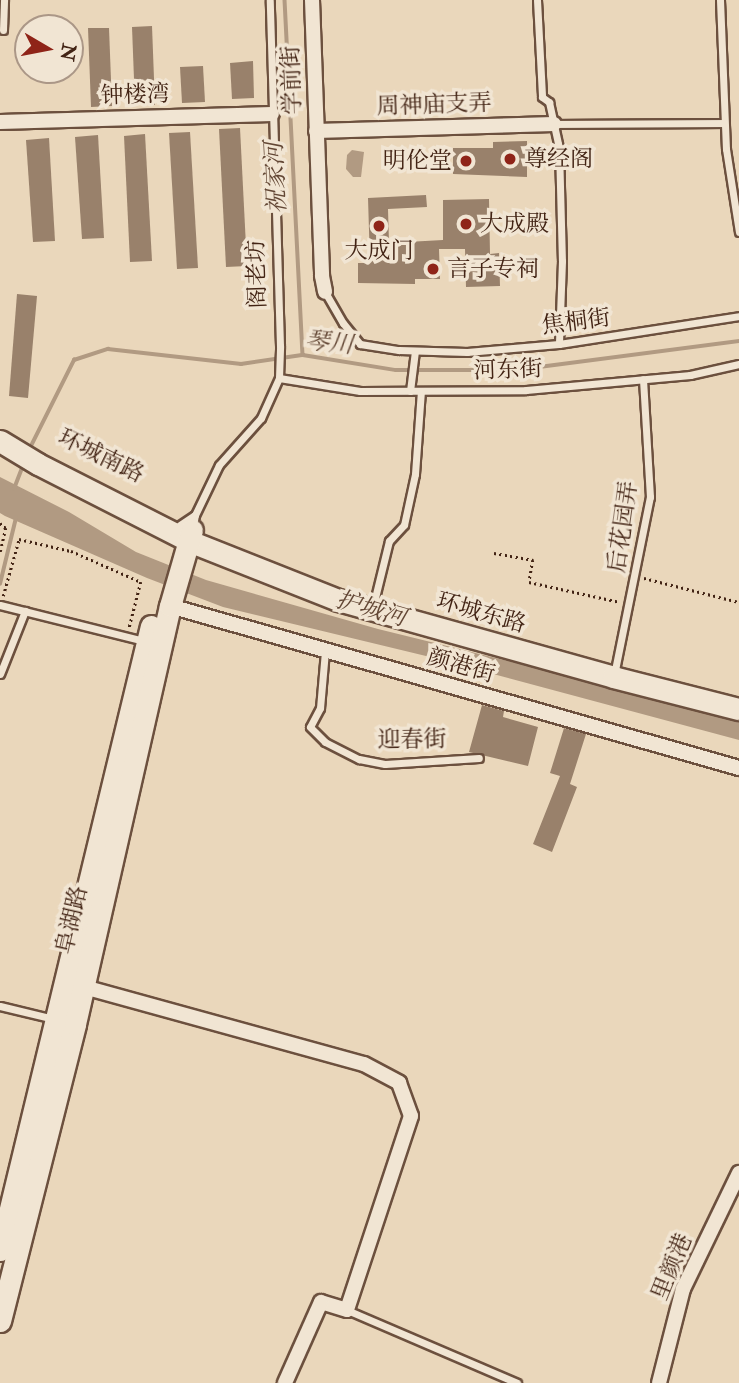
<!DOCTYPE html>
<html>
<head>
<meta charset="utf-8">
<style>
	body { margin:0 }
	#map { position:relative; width:739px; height:1383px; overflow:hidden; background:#ead7bb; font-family:"IM FELL Double Pica","Noto Serif SC",serif }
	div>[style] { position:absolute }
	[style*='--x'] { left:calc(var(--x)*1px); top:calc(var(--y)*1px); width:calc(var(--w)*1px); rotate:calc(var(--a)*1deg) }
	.water>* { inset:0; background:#b19a82 }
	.stream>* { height:3.5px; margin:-1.75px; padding:0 1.75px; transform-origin:1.75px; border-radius:1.75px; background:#b19a82 }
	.building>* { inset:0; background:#99816b }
	.path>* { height:2.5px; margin-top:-1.25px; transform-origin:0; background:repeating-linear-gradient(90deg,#422314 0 2px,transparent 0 5.5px) }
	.roads { filter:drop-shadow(2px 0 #6c503e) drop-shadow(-2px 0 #6c503e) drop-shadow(0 2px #6c503e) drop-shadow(0 -2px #6c503e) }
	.lane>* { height:7px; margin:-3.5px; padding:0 3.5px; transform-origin:3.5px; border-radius:3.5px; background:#f1e5d3 }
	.street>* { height:14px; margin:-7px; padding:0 7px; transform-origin:7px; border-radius:7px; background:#f1e5d3 }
	.secondary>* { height:21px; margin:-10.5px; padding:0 10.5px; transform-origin:10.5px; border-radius:10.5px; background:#f1e5d3 }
	.dots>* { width:19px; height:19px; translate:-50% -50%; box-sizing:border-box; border:4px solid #f1e5d3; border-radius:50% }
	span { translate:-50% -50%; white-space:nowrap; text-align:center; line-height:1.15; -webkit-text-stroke:7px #f1e5d3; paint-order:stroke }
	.street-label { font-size:23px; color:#422314 }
	.poi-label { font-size:23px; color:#422314 }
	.left { translate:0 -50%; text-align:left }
	.right { translate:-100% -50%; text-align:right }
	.water-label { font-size:24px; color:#634735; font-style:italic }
	.north { position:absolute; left:14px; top:14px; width:70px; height:70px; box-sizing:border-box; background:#f1e5d3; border:2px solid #ab9787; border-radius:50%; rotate:100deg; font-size:19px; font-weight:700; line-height:28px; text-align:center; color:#422314 }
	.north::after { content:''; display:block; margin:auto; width:24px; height:32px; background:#8f2418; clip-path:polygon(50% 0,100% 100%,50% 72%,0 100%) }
</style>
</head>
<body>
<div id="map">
	<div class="water">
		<i style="clip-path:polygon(352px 150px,364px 152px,361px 177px,353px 177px,346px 169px,347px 155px)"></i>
		<i style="clip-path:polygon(0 477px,69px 512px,136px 552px,206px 580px,378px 629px,739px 718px,739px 740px,426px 656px,223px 607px,147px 578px,5px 516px,0 513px)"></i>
	</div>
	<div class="stream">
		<i style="--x:285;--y:0;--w:354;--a:87.1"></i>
		<i style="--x:29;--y:450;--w:101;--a:-63.4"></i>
		<i style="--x:74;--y:360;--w:36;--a:-18"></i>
		<i style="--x:108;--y:349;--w:134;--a:6.4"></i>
		<i style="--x:241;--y:364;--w:63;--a:-8.3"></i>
		<i style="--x:303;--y:355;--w:94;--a:9.2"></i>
		<i style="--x:396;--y:370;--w:120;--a:0"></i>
		<i style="--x:516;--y:370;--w:225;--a:-7.4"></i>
		<i style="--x:14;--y:489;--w:28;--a:-69"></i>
		<i style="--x:0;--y:584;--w:68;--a:-76.4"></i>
	</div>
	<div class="building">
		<i style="clip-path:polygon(152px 26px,155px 105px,135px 105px,132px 27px)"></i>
		<i style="clip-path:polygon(88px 28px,109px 28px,112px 106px,91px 107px)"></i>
		<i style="clip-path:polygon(253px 61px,254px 98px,232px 99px,230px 63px)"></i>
		<i style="clip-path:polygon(203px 66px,205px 102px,182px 103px,180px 67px)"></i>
		<i style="clip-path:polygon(240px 128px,247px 266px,226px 267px,219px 129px)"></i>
		<i style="clip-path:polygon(190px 132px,198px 268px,177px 269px,169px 133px)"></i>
		<i style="clip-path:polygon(145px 134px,152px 261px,130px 262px,124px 136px)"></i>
		<i style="clip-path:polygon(98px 135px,104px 238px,82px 239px,75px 137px)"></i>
		<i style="clip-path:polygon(49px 138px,55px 241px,33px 242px,26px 140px)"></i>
		<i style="clip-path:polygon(527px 141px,527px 177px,453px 174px,453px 148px,493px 148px,493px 142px)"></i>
		<i style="clip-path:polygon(405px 154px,420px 154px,420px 170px,405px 170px)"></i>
		<i style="clip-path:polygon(426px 195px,427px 207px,388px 209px,389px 243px,443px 240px,443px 200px,489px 199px,490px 254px,499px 253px,500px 286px,466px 287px,465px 249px,439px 249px,440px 279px,415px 279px,415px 284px,358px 283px,358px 263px,370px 263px,368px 198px)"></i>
		<i style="clip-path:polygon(17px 294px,37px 296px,28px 398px,9px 396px)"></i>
		<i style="clip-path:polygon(482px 705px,504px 711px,503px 717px,538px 727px,528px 766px,469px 752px)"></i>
		<i style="clip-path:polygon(564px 728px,586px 734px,570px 784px,577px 787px,552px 852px,533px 844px,560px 776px,550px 773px)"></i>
	</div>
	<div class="path">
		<i style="--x:0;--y:523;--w:8;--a:40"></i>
		<i style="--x:6;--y:528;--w:26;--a:103"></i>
		<i style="--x:494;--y:553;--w:40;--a:10"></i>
		<i style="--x:533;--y:560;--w:22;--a:100"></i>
		<i style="--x:529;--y:582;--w:93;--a:12.4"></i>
		<i style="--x:644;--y:578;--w:98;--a:14.2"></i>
		<i style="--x:3;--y:596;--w:59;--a:-74.3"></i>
		<i style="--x:19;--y:539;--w:53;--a:13"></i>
		<i style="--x:71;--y:551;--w:77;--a:23.9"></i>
		<i style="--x:141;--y:582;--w:49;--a:104.3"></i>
	</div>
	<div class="roads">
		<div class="lane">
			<i style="--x:537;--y:0;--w:97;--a:87"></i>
			<i style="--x:542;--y:97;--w:9;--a:36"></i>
			<i style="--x:549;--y:102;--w:47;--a:77.7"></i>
			<i style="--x:559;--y:148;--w:113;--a:88.5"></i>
			<i style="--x:562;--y:261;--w:83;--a:92.1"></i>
			<i style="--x:720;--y:0;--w:149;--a:87.7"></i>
			<i style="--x:726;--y:149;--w:84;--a:81.1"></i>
			<i style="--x:3;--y:30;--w:30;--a:-88"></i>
			<i style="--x:554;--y:124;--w:170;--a:-0.3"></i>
			<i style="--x:325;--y:292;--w:36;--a:60"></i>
			<i style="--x:343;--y:323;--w:27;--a:51"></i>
			<i style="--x:360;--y:344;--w:39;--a:9"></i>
			<i style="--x:399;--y:350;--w:68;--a:1.7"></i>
			<i style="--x:467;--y:352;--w:92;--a:-5"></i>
			<i style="--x:559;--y:344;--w:182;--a:-8.8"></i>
			<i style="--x:279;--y:378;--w:82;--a:9.1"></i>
			<i style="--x:360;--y:391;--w:166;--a:-0.3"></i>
			<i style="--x:526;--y:390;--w:165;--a:-5.2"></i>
			<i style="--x:690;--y:375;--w:50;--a:-12.7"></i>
			<i style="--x:410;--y:391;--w:40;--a:-82.9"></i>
			<i style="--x:180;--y:525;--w:18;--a:-34"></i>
			<i style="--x:193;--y:526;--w:11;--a:-80"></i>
			<i style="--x:195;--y:515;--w:55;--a:-64.4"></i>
			<i style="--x:219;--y:465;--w:63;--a:-48.2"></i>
			<i style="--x:261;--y:418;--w:44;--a:-65.8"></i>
			<i style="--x:279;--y:378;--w:32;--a:-88"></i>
			<i style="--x:280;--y:346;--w:346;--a:-91.7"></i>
			<i style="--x:0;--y:605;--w:148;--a:14"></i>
			<i style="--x:373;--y:606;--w:67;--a:-76.2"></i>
			<i style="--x:389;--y:541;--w:22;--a:-47"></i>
			<i style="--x:404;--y:525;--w:52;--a:-77.8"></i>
			<i style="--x:415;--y:474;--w:83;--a:-85.9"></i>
			<i style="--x:325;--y:651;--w:57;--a:95"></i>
			<i style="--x:320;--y:708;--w:21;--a:118"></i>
			<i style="--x:310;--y:727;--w:21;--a:45"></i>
			<i style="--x:325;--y:742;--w:38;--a:27"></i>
			<i style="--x:359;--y:759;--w:26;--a:11"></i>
			<i style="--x:385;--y:764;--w:94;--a:-3.7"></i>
			<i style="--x:0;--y:674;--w:68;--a:-68.4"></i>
			<i style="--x:614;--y:675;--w:182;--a:-78.6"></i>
			<i style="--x:650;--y:497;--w:118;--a:-93.4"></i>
			<i style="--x:0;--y:1006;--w:56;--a:13.5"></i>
			<i style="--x:347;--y:1310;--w:185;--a:23.2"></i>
		</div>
		<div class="street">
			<i style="--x:312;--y:0;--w:276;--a:87.9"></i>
			<i style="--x:322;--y:276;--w:16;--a:79"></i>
			<i style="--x:0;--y:122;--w:272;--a:-1.7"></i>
			<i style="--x:316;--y:131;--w:238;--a:-1.7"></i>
			<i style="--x:170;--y:606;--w:592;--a:15.89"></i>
			<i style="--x:84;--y:987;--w:290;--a:15.4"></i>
			<i style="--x:364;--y:1064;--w:40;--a:28"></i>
			<i style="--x:399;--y:1083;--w:35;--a:70"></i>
			<i style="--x:411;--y:1116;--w:204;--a:108.3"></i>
			<i style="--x:347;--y:1310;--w:27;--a:-163"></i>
			<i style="--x:321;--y:1302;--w:89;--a:114"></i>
			<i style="--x:659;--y:1383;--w:97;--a:-75.7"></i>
			<i style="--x:683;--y:1289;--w:129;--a:-64.2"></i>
		</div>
		<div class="secondary">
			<i style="--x:0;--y:441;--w:44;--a:31.2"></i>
			<i style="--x:38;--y:464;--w:169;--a:27"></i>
			<i style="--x:189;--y:541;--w:160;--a:21.6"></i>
			<i style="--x:338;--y:600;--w:286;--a:15.6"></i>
			<i style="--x:613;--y:677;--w:130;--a:14.3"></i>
			<i style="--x:0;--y:1250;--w:642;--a:-76.4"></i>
			<i style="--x:0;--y:1321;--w:306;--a:-75.8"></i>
			<i style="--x:75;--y:1024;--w:429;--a:-77.2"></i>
			<i style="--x:170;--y:606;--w:79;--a:-73.9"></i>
		</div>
	</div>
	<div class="dots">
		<i style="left:510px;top:159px;background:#8f2418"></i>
		<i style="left:466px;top:161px;background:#8f2418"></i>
		<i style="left:466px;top:224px;background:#8f2418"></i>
		<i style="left:379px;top:226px;background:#8f2418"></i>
		<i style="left:433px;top:269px;background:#8f2418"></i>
	</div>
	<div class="street-label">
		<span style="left:292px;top:80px;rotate:-92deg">学前街</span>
		<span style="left:135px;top:95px;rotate:-2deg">钟楼湾</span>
		<span style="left:434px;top:105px;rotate:-2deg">周神庙支弄</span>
		<span style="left:257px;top:274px;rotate:-92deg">阁老坊</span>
		<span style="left:576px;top:322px;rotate:-7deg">焦桐街</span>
		<span style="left:508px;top:370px;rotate:-2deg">河东街</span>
		<span style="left:101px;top:456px;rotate:26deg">环城南路</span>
		<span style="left:623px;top:527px;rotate:-82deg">后花园弄</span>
		<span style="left:481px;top:613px;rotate:16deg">环城东路</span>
		<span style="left:461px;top:666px;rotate:16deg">颜港街</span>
		<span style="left:412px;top:740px;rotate:-1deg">迎春街</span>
		<span style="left:72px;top:920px;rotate:-77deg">阜湖路</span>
		<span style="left:672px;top:1267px;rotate:-68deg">里颜港</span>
	</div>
	<div class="poi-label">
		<span class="left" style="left:524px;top:159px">尊经阁</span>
		<span class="right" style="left:452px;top:161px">明伦堂</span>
		<span class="left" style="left:480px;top:224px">大成殿</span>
		<span style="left:379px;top:251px">大成门</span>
		<span class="left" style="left:447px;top:269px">言子专祠</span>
	</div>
	<div class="water-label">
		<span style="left:276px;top:178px;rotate:-93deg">祝家河</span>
		<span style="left:329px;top:343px;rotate:6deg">琴川</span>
		<span style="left:371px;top:609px;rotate:16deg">护城河</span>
	</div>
	<div class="north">N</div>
</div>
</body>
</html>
